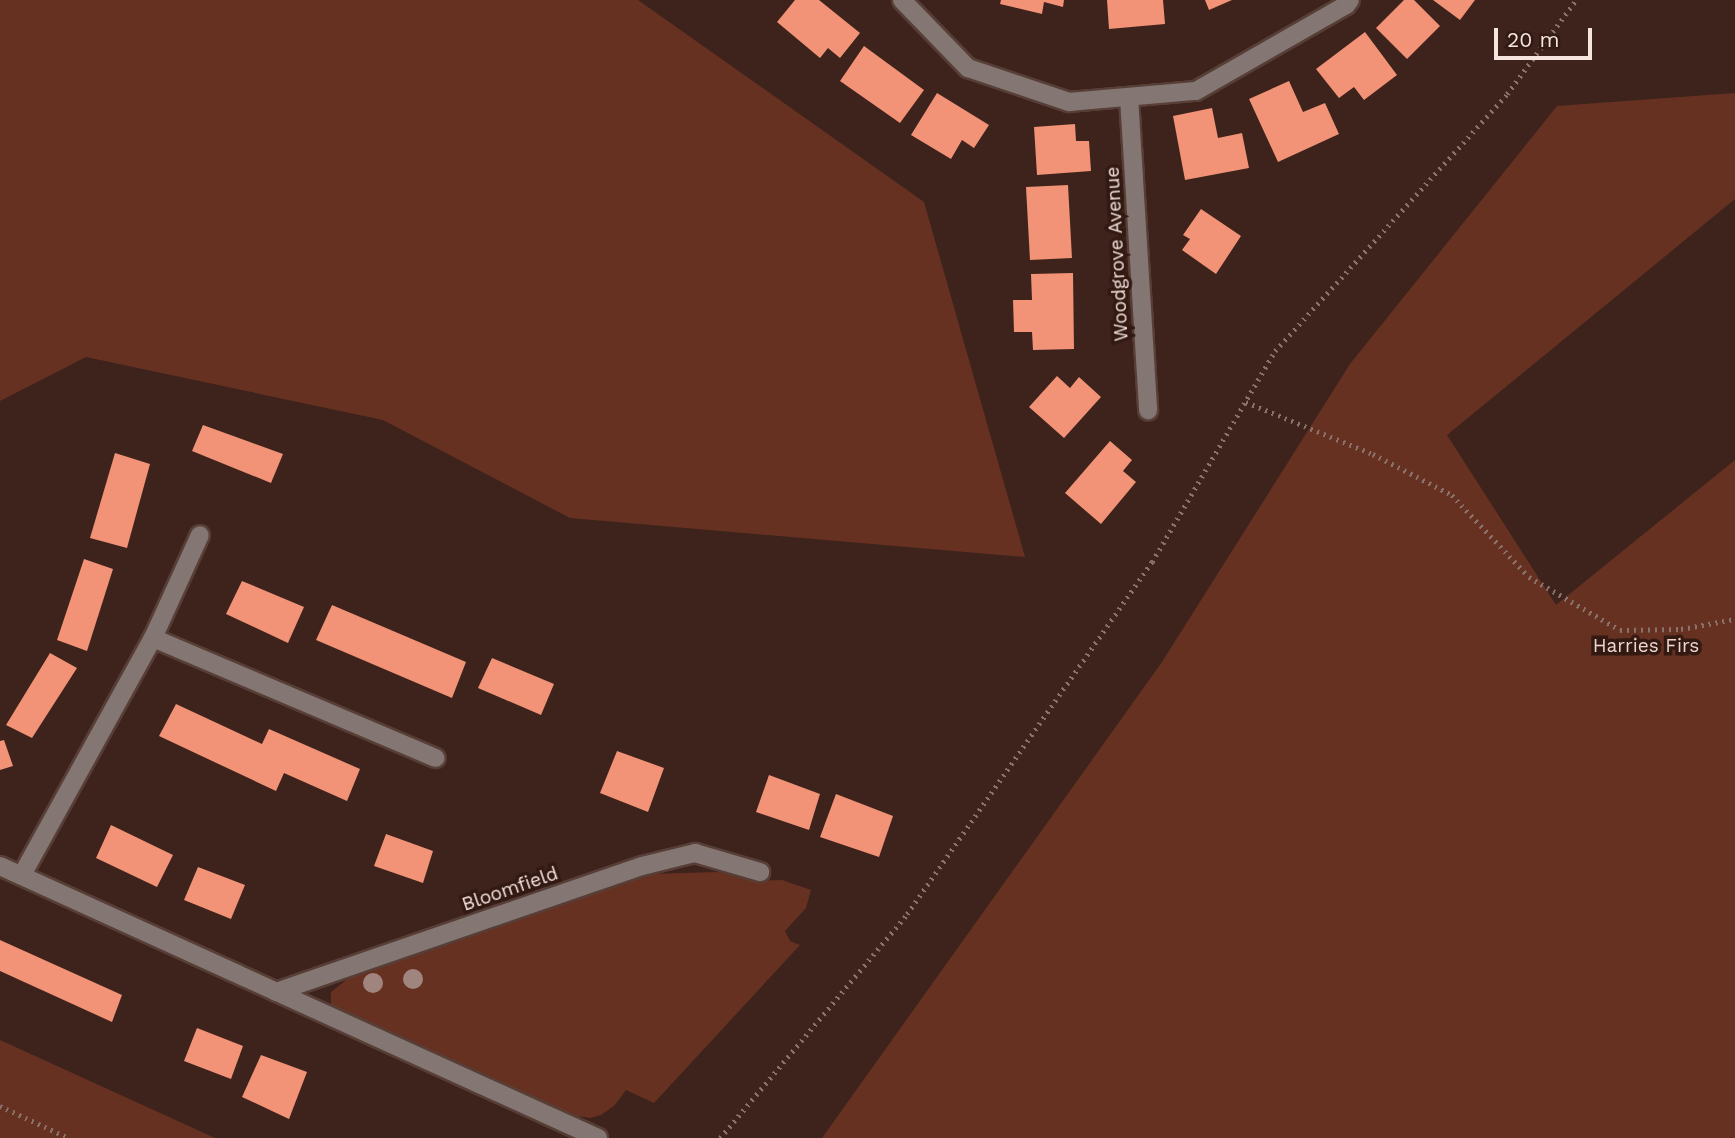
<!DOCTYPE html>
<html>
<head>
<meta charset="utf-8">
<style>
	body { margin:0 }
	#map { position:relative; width:1735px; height:1138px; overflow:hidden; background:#3d231c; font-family:"Work Sans",sans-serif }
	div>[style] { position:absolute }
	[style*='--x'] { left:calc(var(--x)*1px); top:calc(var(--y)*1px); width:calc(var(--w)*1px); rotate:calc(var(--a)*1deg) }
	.green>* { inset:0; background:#673121 }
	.building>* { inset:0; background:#f29276 }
	.path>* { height:4.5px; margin-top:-2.25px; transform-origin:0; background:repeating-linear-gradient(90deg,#89726c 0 2px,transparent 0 7px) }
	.roads { filter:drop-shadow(2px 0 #573e37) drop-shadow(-2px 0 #573e37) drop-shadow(0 2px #573e37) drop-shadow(0 -2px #573e37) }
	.minor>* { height:18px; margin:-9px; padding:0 9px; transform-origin:9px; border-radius:9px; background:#847672 }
	.trees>* { width:20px; height:20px; margin:-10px; border-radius:50%; background:#9f857e }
	span { translate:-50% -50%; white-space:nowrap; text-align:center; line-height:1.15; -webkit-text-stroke:7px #321912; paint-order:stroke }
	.street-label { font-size:19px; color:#f6e4df }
	.park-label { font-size:19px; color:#f0d6cf }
	.scale { position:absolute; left:1494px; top:28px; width:98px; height:32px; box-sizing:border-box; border:4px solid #f6e4df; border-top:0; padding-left:9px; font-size:21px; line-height:24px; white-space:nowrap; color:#f6e4df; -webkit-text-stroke:5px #321912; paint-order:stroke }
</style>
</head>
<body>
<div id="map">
	<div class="green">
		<i style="clip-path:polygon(0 0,638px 0,924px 202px,1025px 557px,570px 518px,383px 420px,86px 357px,0 401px)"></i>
		<i style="clip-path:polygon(1735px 93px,1735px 199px,1447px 435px,1556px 605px,1735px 460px,1735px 1138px,822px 1138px,1162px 662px,1350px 364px,1557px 106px)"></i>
		<i style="clip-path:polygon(718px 872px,753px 881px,782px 880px,811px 890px,806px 908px,785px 931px,790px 941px,800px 945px,654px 1103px,626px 1090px,614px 1106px,601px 1115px,590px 1118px,570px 1115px,334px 1009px,331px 1004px,331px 992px,354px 974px,651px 874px)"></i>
		<i style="clip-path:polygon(0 1040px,215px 1138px,0 1138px)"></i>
	</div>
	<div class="building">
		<i style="clip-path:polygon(795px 0,819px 0,860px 33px,840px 58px,828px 48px,820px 58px,777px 22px)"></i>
		<i style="clip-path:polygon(1001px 0,1064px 0,1063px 7px,1044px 2px,1042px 14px,1000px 4px)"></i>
		<i style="clip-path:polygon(1107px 0,1163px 0,1165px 24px,1109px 29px)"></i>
		<i style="clip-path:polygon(1205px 0,1232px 0,1209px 10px)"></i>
		<i style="clip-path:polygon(1404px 0,1414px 0,1440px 26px,1407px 59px,1376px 28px)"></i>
		<i style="clip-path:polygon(1433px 0,1475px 0,1460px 20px)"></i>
		<i style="clip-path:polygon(1365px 32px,1397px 75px,1364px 100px,1354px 87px,1339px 98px,1316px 69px)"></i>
		<i style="clip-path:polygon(864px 46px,924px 90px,900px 123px,840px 81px)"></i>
		<i style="clip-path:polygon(1289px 81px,1303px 112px,1325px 103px,1339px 134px,1278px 162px,1249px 99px)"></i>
		<i style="clip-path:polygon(937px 93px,989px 125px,974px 148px,962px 140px,951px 159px,911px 135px)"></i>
		<i style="clip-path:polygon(1212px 108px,1218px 138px,1242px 133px,1249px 168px,1185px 180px,1173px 116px)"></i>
		<i style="clip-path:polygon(1075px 124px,1076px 141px,1089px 141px,1091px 171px,1037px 175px,1034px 127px)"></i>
		<i style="clip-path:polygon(1068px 185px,1072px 258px,1030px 260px,1026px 187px)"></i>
		<i style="clip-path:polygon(1201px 209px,1241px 236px,1216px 274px,1182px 250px,1190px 239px,1183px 235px)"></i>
		<i style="clip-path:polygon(1073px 273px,1074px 349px,1033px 350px,1032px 332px,1014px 332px,1013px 300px,1032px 300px,1031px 274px)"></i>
		<i style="clip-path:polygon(1057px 376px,1070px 388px,1079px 377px,1101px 397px,1064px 438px,1029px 407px)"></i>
		<i style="clip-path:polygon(203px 425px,283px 454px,271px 483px,192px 451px)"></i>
		<i style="clip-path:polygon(1110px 441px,1132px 460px,1123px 471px,1136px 482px,1101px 524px,1065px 493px)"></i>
		<i style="clip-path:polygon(115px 453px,150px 464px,127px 548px,90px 538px)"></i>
		<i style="clip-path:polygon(84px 559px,113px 569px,87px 651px,57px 640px)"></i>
		<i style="clip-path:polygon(242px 581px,304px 607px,288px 643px,226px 614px)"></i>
		<i style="clip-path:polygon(332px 605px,466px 662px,452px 698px,316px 640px)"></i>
		<i style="clip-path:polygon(50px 653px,77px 668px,32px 738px,6px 725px)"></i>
		<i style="clip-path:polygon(492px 658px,554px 684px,541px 715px,478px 688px)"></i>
		<i style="clip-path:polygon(176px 704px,262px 744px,269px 729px,360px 769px,347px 801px,284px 773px,276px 791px,159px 736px)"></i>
		<i style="clip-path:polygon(4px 740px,13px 766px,0 770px,0 741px)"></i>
		<i style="clip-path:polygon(617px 751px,664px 768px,648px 812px,600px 793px)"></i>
		<i style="clip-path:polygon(769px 775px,820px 794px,809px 830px,756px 812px)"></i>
		<i style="clip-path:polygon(836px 794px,893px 816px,879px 857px,820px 837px)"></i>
		<i style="clip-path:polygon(111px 825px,173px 855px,157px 887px,96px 858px)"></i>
		<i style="clip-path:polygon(386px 834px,433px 851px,423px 883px,374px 866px)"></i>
		<i style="clip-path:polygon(198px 867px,245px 885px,231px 919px,184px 900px)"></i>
		<i style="clip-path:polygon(0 940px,122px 995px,112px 1022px,0 971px)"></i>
		<i style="clip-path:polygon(197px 1028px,243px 1046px,231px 1079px,184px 1061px)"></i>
		<i style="clip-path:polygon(261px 1055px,307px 1072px,289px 1119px,242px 1097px)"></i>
	</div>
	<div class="path">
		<i style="--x:1246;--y:402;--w:137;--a:22.3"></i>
		<i style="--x:1373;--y:454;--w:89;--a:27.4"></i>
		<i style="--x:1452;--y:495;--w:112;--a:46.8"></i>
		<i style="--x:1529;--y:577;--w:105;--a:30.2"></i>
		<i style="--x:1620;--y:630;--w:61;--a:-0.9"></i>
		<i style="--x:1681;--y:629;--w:55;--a:-10.5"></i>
		<i style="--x:0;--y:1106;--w:76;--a:24.9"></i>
		<i style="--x:720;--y:1138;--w:292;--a:-50.1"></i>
		<i style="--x:907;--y:914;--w:429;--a:-55.2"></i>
		<i style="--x:1152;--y:562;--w:244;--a:-59.8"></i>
		<i style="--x:1275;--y:351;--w:346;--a:-47.9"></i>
		<i style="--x:1507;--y:94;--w:117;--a:-53.7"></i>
	</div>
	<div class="roads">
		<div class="minor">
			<i style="--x:902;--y:0;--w:95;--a:45.9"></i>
			<i style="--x:968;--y:68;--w:107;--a:18.6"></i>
			<i style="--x:1069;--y:102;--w:127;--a:-5"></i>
			<i style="--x:1196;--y:91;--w:173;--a:-29.8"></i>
			<i style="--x:1346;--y:5;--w:6;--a:-51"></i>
			<i style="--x:1129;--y:97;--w:314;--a:86.5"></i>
			<i style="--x:153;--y:638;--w:307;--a:23"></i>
			<i style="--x:0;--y:866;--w:657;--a:24.46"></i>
			<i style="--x:22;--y:875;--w:271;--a:-61.1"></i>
			<i style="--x:153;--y:638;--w:113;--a:-65.5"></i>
			<i style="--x:276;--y:992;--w:387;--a:-19"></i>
			<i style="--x:642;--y:866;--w:55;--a:-13.8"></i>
			<i style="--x:695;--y:853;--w:68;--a:16.3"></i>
		</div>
	</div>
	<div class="trees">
		<i style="left:413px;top:979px"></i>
		<i style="left:373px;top:983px"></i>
	</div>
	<div class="street-label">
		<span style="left:1117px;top:254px;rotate:-93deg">Woodgrove Avenue</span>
		<span style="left:510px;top:889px;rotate:-19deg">Bloomfield</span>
	</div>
	<div class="park-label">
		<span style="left:1646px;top:646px">Harries Firs</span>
	</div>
	<div class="scale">20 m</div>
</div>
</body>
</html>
